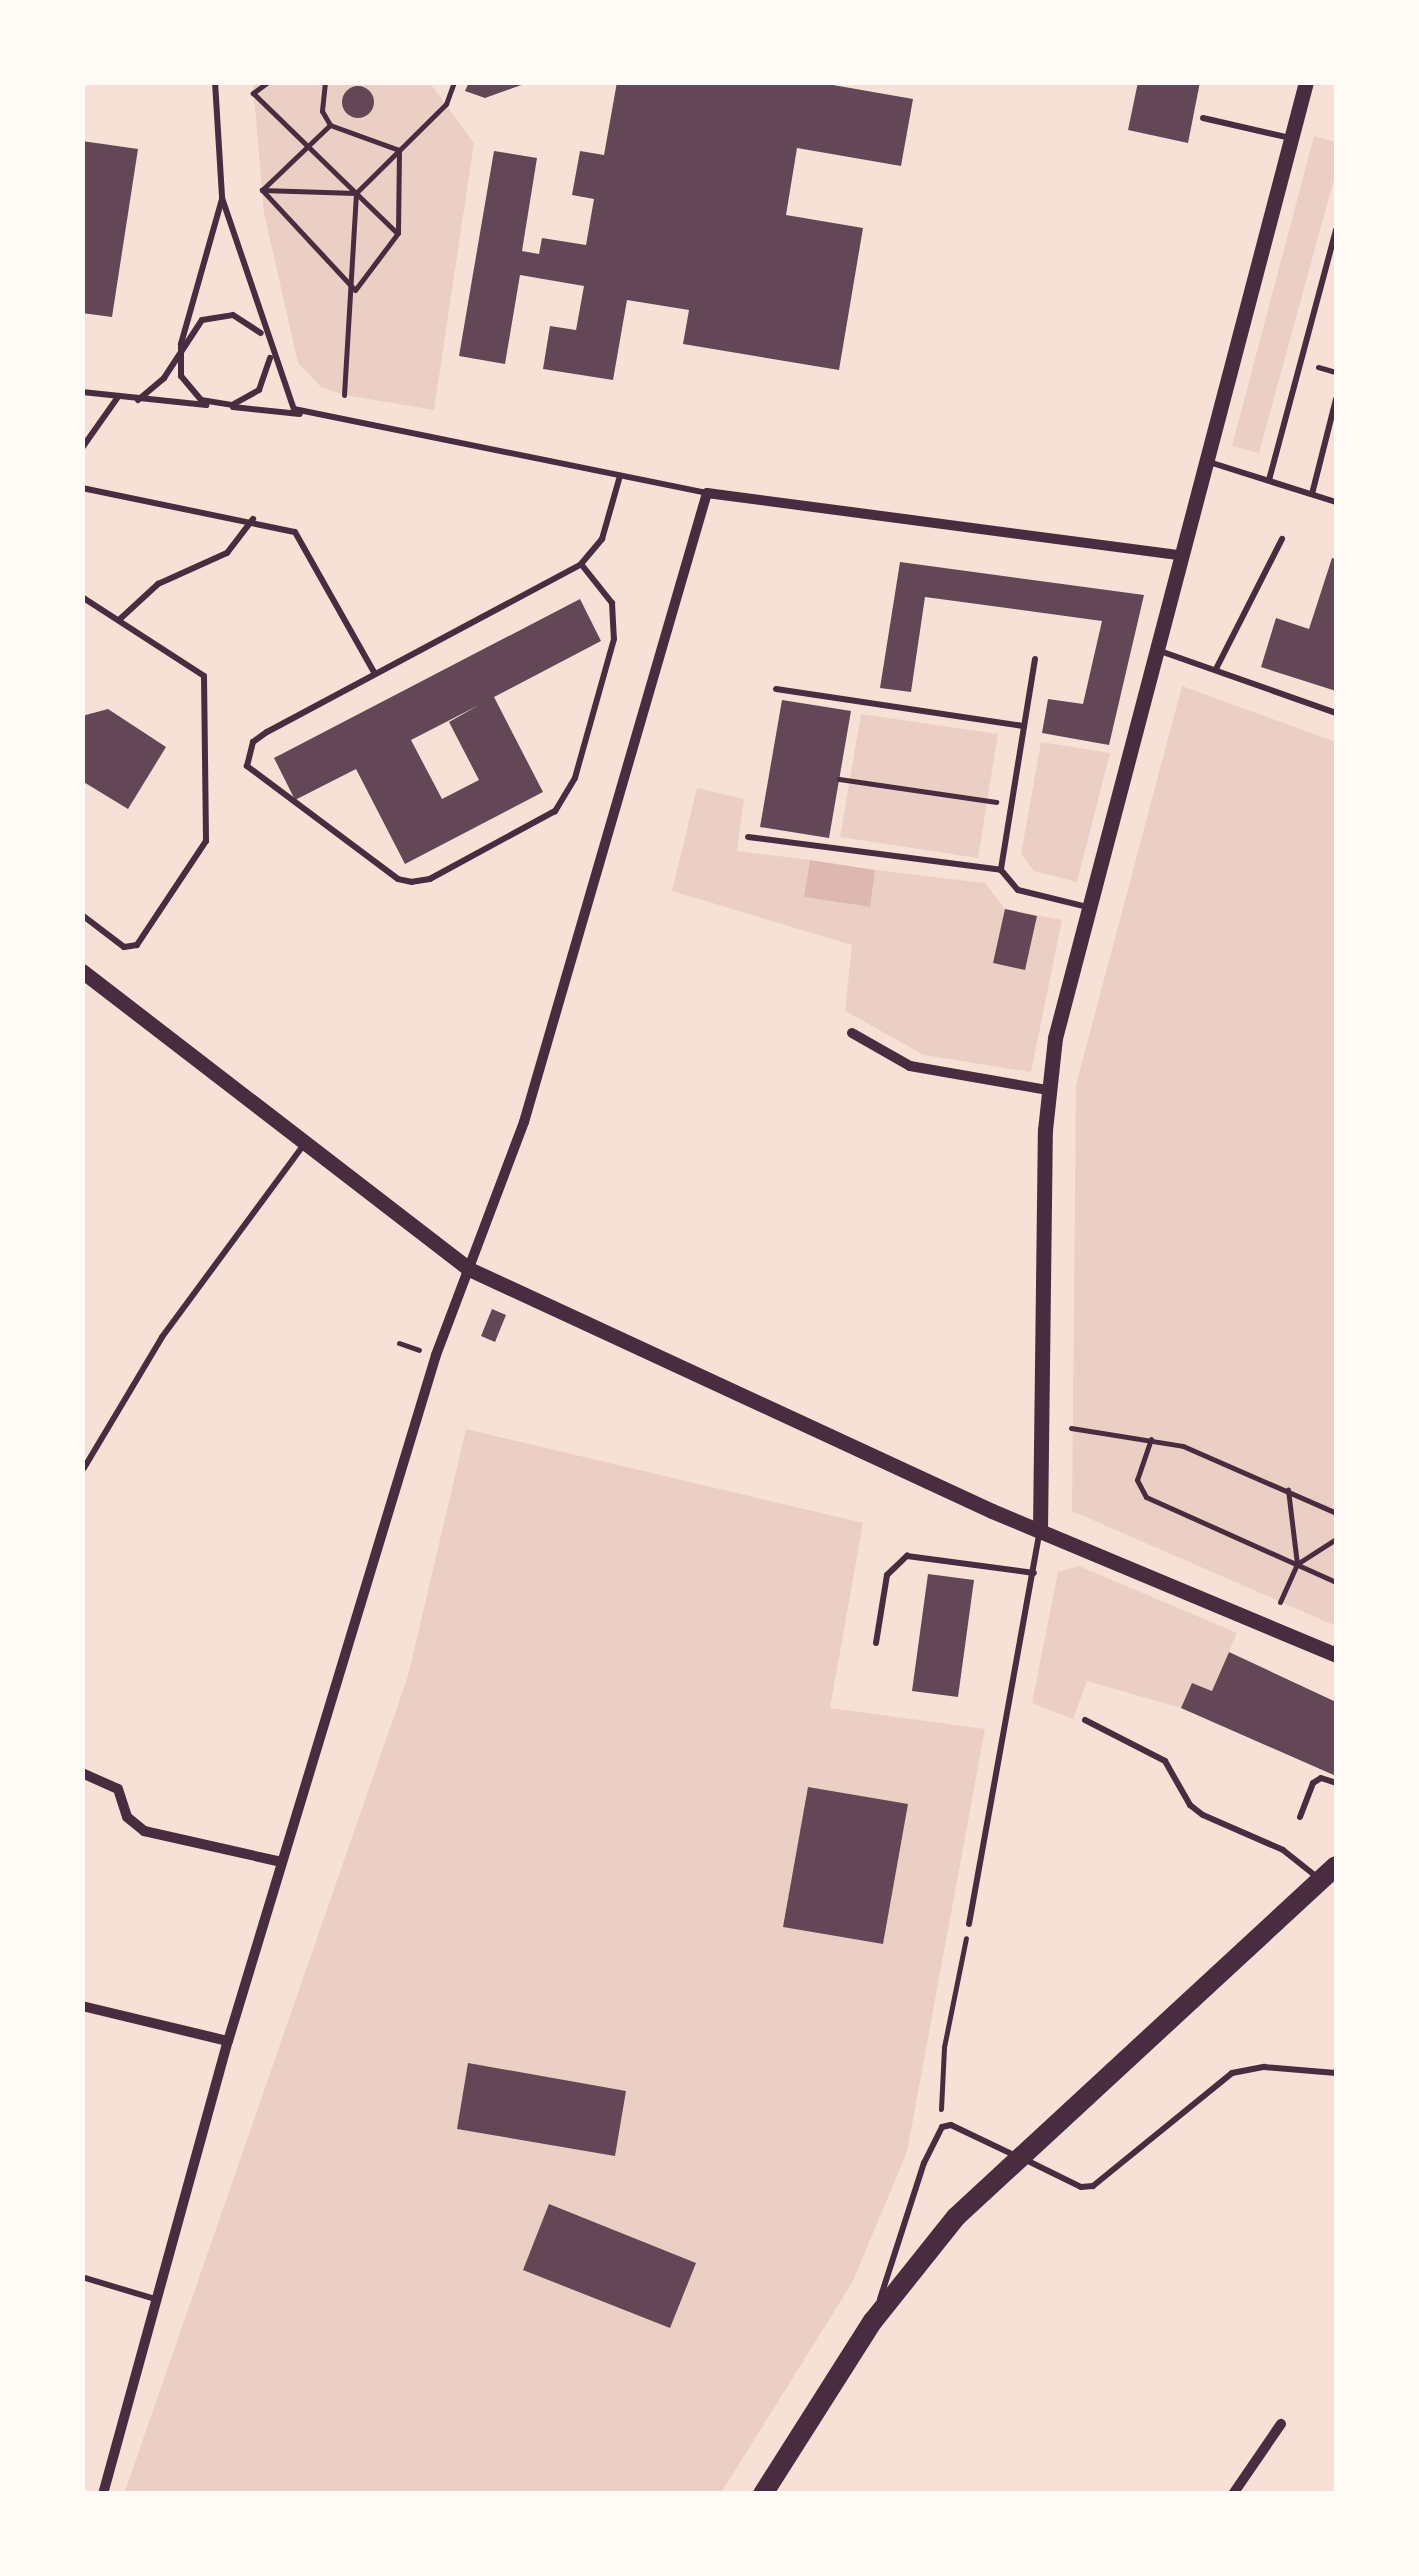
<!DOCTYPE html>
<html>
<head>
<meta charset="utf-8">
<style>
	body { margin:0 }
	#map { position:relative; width:1419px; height:2576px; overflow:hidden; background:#f7e1d7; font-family:Karla,sans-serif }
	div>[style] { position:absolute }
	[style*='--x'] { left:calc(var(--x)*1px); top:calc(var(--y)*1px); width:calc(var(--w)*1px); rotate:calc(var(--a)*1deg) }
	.green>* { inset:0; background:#ebcfc5 }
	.water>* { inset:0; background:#dcb8b0 }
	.building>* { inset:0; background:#644757 }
	.round { border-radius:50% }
	.path>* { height:5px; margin:-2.5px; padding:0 2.5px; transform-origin:2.5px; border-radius:2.5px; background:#4a2c40 }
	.service>* { height:6px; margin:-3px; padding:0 3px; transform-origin:3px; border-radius:3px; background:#4a2c40 }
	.minor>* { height:10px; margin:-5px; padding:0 5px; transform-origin:5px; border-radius:5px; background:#4a2c40 }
	.tertiary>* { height:15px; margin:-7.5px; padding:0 7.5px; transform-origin:7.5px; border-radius:7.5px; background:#4a2c40 }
	.primary>* { height:20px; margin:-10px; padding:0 10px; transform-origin:10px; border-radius:10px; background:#4a2c40 }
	span { translate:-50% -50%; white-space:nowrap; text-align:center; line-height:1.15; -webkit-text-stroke:9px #fffaf5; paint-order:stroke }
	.frame { position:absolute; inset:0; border:85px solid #fffaf5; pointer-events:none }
</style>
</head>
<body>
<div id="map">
	<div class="green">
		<i style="clip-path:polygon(253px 83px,430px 83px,474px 143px,434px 410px,344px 395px,321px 387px,298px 363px,264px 213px)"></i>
		<i style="clip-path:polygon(1314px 136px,1336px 142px,1336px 172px,1259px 453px,1232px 446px)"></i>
		<i style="clip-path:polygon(1182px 686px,1336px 742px,1336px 1626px,1072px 1511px,1076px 1085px)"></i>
		<i style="clip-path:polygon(861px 714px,998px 734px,978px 858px,840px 837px)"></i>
		<i style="clip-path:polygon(1041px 742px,1110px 753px,1077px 882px,1034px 871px,1021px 854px)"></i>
		<i style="clip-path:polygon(697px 788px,744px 799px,737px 851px,810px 860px,805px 897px,869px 907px,875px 870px,985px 883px,1005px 909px,1062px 920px,1031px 1072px,924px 1055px,845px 1011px,852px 945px,672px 891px)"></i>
		<i style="clip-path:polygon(466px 1429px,863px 1523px,830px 1708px,985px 1729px,907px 2152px,852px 2283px,721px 2493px,124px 2494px,408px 1676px)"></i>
		<i style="clip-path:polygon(1079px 1566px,1237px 1633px,1212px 1691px,1192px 1683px,1181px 1708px,1087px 1681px,1073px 1719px,1032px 1703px,1058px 1572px)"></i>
	</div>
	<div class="water">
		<i style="clip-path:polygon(810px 860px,875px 870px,870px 907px,804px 897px)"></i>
	</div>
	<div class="building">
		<i style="clip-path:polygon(469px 82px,530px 82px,485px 98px,465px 91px)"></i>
		<i style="clip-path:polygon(617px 82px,816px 82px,913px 99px,901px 166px,797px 148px,786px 215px,863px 228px,839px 370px,683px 344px,689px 310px,627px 300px,613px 380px,543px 369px,550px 326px,576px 330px,584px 286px,520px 275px,505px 364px,459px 356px,494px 151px,537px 158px,522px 251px,539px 254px,542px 238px,586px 245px,594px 199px,572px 195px,580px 151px,604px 155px)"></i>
		<i style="clip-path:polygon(1138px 82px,1200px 82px,1188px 143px,1128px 130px)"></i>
		<i class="round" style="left:342px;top:86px;width:32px;height:32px"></i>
		<i style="clip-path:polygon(82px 141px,138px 149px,112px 317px,82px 313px)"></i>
		<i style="clip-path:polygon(1332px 558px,1336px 559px,1336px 691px,1261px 667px,1276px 618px,1309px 629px)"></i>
		<i style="clip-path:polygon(900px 562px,1144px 595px,1109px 745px,1042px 733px,1048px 699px,1083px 704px,1102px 621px,925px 597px,911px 692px,880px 688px)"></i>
		<i style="clip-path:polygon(evenodd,580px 599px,601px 641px,494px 697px,543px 792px,405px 864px,356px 769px,295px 800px,274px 758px,580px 599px,479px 705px,449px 722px,479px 780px,442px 799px,411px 740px,479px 705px)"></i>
		<i style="clip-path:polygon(782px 700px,851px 711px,829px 838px,760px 827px)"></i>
		<i style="clip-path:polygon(108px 709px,166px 747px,128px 809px,82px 781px,82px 716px)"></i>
		<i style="clip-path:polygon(1005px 909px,1037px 916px,1025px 970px,993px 963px)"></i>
		<i style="clip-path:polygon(492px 1309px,506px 1315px,495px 1342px,481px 1336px)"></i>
		<i style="clip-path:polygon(928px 1574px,974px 1580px,958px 1697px,912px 1691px)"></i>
		<i style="clip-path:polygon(1229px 1652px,1336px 1702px,1336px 1776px,1181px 1708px,1192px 1683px,1212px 1691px)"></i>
		<i style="clip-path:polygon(808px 1787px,908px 1804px,883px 1944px,783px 1927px)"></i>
		<i style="clip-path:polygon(468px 2063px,626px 2091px,615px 2156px,457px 2129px)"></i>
		<i style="clip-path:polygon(549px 2204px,696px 2263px,670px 2328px,523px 2270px)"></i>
	</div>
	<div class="path">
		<i style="--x:268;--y:82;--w:19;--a:144"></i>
		<i style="--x:253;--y:93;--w:199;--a:44.2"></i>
		<i style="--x:325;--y:82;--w:29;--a:96"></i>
		<i style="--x:322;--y:111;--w:16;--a:60"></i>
		<i style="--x:330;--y:125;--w:73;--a:19.9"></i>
		<i style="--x:399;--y:150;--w:83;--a:90.7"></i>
		<i style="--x:398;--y:233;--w:71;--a:127"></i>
		<i style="--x:355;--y:290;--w:137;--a:-132.9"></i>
		<i style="--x:262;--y:190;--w:94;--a:-43.7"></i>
		<i style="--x:262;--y:190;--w:94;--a:1.8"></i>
		<i style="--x:356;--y:193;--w:127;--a:-44.7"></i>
		<i style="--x:446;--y:104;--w:23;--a:-70"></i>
		<i style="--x:1318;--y:367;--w:19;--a:16"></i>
		<i style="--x:344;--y:395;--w:202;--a:-86.6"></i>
		<i style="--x:839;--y:779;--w:159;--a:8.3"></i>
		<i style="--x:399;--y:1343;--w:21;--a:19"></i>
		<i style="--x:1071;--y:1428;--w:113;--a:9.1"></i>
		<i style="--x:1183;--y:1446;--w:167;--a:23.6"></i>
		<i style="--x:1151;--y:1439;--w:43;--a:108.9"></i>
		<i style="--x:1137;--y:1480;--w:19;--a:62"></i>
		<i style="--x:1146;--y:1497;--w:208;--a:24.1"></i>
		<i style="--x:1297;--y:1564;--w:46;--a:-32.7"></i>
		<i style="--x:1280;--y:1602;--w:42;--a:-65.9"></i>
		<i style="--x:1297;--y:1564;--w:75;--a:-96.9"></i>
		<i style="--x:941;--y:2109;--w:62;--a:-87.2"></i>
		<i style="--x:944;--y:2047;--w:111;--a:-78.6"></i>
	</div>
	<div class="service">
		<i style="--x:215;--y:82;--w:116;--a:86.5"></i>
		<i style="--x:222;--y:198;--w:223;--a:71.2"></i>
		<i style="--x:294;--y:409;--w:421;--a:11.5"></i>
		<i style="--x:1203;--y:118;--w:89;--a:12.9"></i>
		<i style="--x:222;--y:199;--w:151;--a:105.8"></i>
		<i style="--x:181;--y:344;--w:32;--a:90"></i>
		<i style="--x:181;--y:376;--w:31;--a:50"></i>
		<i style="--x:201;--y:400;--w:31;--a:9"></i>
		<i style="--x:232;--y:405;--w:31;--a:-29"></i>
		<i style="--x:259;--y:390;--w:34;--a:-71"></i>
		<i style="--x:82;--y:392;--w:125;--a:6"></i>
		<i style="--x:138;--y:400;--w:34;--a:-40"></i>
		<i style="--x:164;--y:378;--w:69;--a:-56.8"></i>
		<i style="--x:202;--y:320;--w:31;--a:-9"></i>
		<i style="--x:233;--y:315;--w:33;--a:33"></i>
		<i style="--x:233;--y:407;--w:67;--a:6"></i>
		<i style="--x:82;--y:448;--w:62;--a:-54.8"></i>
		<i style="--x:1209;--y:462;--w:133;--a:17.5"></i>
		<i style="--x:1269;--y:480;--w:259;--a:-75"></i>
		<i style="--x:82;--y:488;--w:217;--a:11.7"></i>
		<i style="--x:295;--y:532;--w:163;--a:60.6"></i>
		<i style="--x:1312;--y:494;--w:98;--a:-75.8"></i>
		<i style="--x:581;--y:564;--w:50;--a:51.5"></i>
		<i style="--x:612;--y:603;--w:36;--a:87"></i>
		<i style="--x:614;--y:639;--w:144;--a:105.7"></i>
		<i style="--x:575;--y:778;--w:39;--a:121"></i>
		<i style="--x:555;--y:811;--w:142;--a:151.5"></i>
		<i style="--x:430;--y:879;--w:18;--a:171"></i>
		<i style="--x:412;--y:882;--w:14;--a:-168"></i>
		<i style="--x:398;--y:879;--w:189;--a:-143.2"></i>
		<i style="--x:247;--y:766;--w:25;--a:-76"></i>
		<i style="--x:253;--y:742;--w:17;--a:-36"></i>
		<i style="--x:267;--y:732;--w:356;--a:-28.1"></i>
		<i style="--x:581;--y:564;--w:33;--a:-50"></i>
		<i style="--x:602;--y:539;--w:66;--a:-74.1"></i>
		<i style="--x:82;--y:597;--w:145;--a:32.9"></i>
		<i style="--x:204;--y:676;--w:165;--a:89.3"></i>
		<i style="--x:206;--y:841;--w:125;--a:123.6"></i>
		<i style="--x:137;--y:945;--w:13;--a:171"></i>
		<i style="--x:124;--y:947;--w:53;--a:-142.7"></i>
		<i style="--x:120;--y:619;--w:52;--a:-42.6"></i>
		<i style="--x:158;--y:584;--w:76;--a:-24.2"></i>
		<i style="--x:227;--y:553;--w:43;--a:-52.6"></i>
		<i style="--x:1160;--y:651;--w:187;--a:19.4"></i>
		<i style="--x:1035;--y:659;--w:214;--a:99.2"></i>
		<i style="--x:1001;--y:870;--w:26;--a:50"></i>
		<i style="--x:1018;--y:890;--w:71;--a:13.8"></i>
		<i style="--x:1216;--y:669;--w:146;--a:-63.1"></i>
		<i style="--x:776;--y:689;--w:250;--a:8.5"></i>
		<i style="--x:748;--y:837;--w:255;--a:7.4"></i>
		<i style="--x:84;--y:1468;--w:152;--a:-59.2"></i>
		<i style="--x:162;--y:1337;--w:237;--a:-53.6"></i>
		<i style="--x:876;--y:1643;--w:69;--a:-80.8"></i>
		<i style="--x:887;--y:1575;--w:28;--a:-44"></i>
		<i style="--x:907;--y:1556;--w:128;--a:7.6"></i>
		<i style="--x:1085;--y:1720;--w:90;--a:27.1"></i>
		<i style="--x:1165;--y:1761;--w:51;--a:60.4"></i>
		<i style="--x:1190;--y:1805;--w:16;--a:38"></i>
		<i style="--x:1203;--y:1815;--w:87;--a:23.6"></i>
		<i style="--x:1283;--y:1850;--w:43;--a:38.5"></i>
		<i style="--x:1300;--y:1817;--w:36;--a:-69"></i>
		<i style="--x:1313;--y:1783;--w:9;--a:-32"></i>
		<i style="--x:1321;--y:1778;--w:16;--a:18"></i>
		<i style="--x:969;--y:1924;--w:399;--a:-79.8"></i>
		<i style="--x:1026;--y:2160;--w:61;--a:26.1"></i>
		<i style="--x:1081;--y:2187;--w:12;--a:-5"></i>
		<i style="--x:1093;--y:2186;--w:179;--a:-39.1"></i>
		<i style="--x:1232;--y:2073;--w:33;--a:-11"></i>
		<i style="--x:1264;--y:2067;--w:72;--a:4.8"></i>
		<i style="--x:82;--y:2277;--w:76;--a:16.8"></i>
		<i style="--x:880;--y:2299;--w:143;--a:-72.1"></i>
		<i style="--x:924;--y:2163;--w:40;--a:-63.4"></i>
		<i style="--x:942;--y:2127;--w:9;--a:-13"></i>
		<i style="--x:951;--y:2125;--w:70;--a:25.5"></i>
	</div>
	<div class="minor">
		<i style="--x:852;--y:1033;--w:67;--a:29.6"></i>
		<i style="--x:910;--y:1066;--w:140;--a:9.9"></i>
		<i style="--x:82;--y:1773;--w:39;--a:24"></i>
		<i style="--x:118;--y:1789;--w:29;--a:72"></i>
		<i style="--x:127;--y:1817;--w:22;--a:39"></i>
		<i style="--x:144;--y:1831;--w:141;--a:12.7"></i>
		<i style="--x:82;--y:2006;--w:150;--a:13.5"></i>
		<i style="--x:103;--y:2494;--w:470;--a:-74.6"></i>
		<i style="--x:228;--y:2041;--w:717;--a:-73.13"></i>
		<i style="--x:436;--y:1355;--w:249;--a:-69.3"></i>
		<i style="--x:524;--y:1122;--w:655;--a:-73.78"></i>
		<i style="--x:707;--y:493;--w:475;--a:7.5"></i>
		<i style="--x:1233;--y:2494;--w:85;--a:-55.6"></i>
	</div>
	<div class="tertiary">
		<i style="--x:82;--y:971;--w:488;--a:37.6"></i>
		<i style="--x:469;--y:1269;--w:576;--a:24.83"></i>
		<i style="--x:992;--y:1511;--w:373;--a:22.7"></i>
		<i style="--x:1040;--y:1530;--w:400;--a:-89.3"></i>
		<i style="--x:1045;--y:1130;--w:93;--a:-83.8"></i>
		<i style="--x:1055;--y:1038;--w:988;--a:-75.29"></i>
	</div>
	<div class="primary">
		<i style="--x:763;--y:2494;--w:205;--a:-57.6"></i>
		<i style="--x:873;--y:2321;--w:133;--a:-51.4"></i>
		<i style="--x:956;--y:2217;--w:517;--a:-42.73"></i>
	</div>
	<div class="frame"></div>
</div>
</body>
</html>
